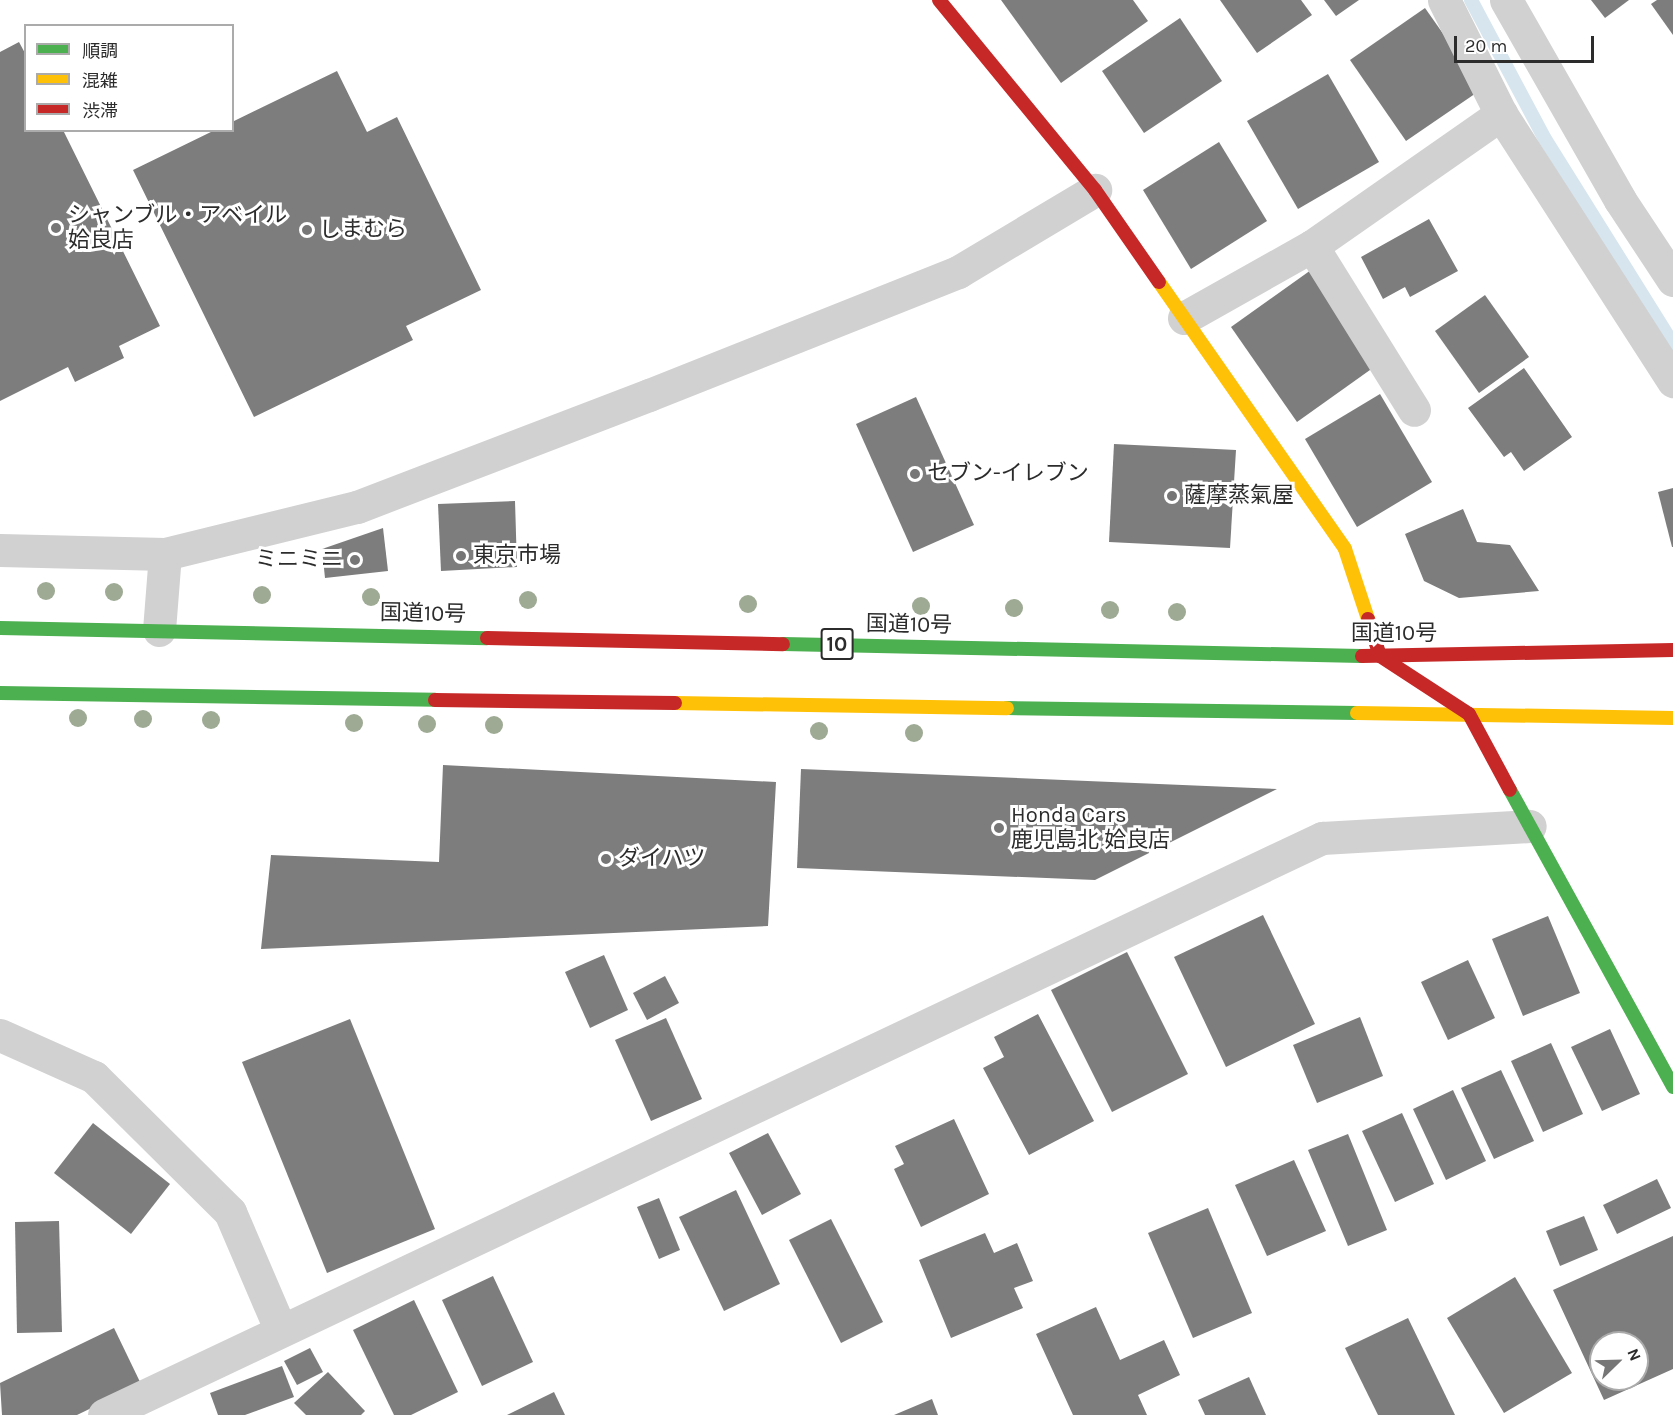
<!DOCTYPE html>
<html>
<head>
<meta charset="utf-8">
<style>
	body { margin:0 }
	#map { position:relative; width:1673px; height:1415px; overflow:hidden; background:#fff; font-family:Karla,"Noto Sans JP",sans-serif }
	div>[style] { position:absolute }
	[style*='--x'] { left:calc(var(--x)*1px); top:calc(var(--y)*1px); width:calc(var(--w)*1px); rotate:calc(var(--a)*1deg) }
	.stream>* { height:14px; margin:-7px; padding:0 7px; transform-origin:7px; border-radius:7px; background:#d7e5ef }
	.building>* { inset:0; background:#7d7d7d }
	.street>* { height:33px; margin:-16.5px; padding:0 16.5px; transform-origin:16.5px; border-radius:16.5px; background:#d1d1d1 }
	.fast>* { height:14px; margin:-7px; padding:0 7px; transform-origin:7px; border-radius:7px; background:#4caf50 }
	.slow>* { height:14px; margin:-7px; padding:0 7px; transform-origin:7px; border-radius:7px; background:#ffc107 }
	.jam>* { height:14px; margin:-7px; padding:0 7px; transform-origin:7px; border-radius:7px; background:#c62828 }
	.trees>* { width:18px; height:18px; margin:-9px; border-radius:50%; background:#9eaa94 }
	.dots>* { width:16px; height:16px; translate:-50% -50%; box-sizing:border-box; border:3px solid #fff; border-radius:50% }
	span { translate:-50% -50%; white-space:nowrap; text-align:center; line-height:1.15; -webkit-text-stroke:6px #fff; paint-order:stroke }
	.shield-label span { padding:2px 4px; background:#fff; border:2px solid; border-radius:4px; -webkit-text-stroke-width:0 }
	.shield-label { font-size:21px; color:#2c2c2c; font-weight:700 }
	.poi-label { font-size:22px; color:#2c2c2c }
	.left { translate:0 -50%; text-align:left }
	.right { translate:-100% -50%; text-align:right }
	.street-label { font-size:22px; color:#2c2c2c }
	.legend { position:absolute; left:24px; top:24px; width:210px; height:108px; box-sizing:border-box; background:#fff; border:2px solid #ababab; margin:0; padding:8px 10px; list-style:none; font-size:18px; color:#2c2c2c }
	.legend li { display:flex; align-items:center; gap:12px; height:30px }
	.legend b { width:30px; border:2px solid #ababab }
	.north { position:absolute; left:1589px; top:1331px; width:60px; height:60px; box-sizing:border-box; background:#fff; border:2px solid #ababab; border-radius:50%; rotate:67deg; font-size:16px; font-weight:700; line-height:24px; text-align:center; color:#2c2c2c }
	.north::after { content:''; display:block; margin:auto; width:21px; height:27px; background:#767676; clip-path:polygon(50% 0,100% 100%,50% 72%,0 100%) }
	.scale { position:absolute; left:1454px; top:36px; width:140px; height:27px; box-sizing:border-box; border:3px solid #2c2c2c; border-top:0; padding-left:8px; font-size:18px; line-height:21px; white-space:nowrap; color:#2c2c2c; -webkit-text-stroke:4px #fff; paint-order:stroke }
</style>
</head>
<body>
<div id="map">
	<div class="stream">
		<i style="--x:1471;--y:0;--w:157;--a:62"></i>
		<i style="--x:1545;--y:139;--w:242;--a:58"></i>
	</div>
	<div class="building">
		<i style="clip-path:polygon(1001px 0,1133px 0,1148px 21px,1061px 83px)"></i>
		<i style="clip-path:polygon(1220px 0,1301px 0,1312px 15px,1257px 53px)"></i>
		<i style="clip-path:polygon(1324px 0,1359px 0,1336px 16px)"></i>
		<i style="clip-path:polygon(1591px 0,1629px 0,1605px 18px)"></i>
		<i style="clip-path:polygon(1657px 0,1673px 0,1673px 35px,1651px 4px)"></i>
		<i style="clip-path:polygon(1425px 8px,1482px 89px,1406px 141px,1350px 60px)"></i>
		<i style="clip-path:polygon(1180px 18px,1222px 81px,1144px 133px,1102px 71px)"></i>
		<i style="clip-path:polygon(19px 42px,26px 55px,26px 130px,63px 130px,160px 326px,119px 346px,124px 358px,75px 382px,68px 367px,0 401px,0 52px)"></i>
		<i style="clip-path:polygon(337px 71px,367px 132px,397px 117px,481px 290px,406px 326px,413px 340px,254px 417px,133px 170px,215px 130px,232px 130px,232px 122px)"></i>
		<i style="clip-path:polygon(1328px 74px,1379px 162px,1298px 209px,1247px 121px)"></i>
		<i style="clip-path:polygon(1219px 142px,1267px 221px,1191px 269px,1143px 190px)"></i>
		<i style="clip-path:polygon(1429px 219px,1458px 271px,1410px 297px,1405px 287px,1383px 299px,1361px 257px)"></i>
		<i style="clip-path:polygon(1311px 270px,1377px 365px,1297px 422px,1231px 327px)"></i>
		<i style="clip-path:polygon(1485px 295px,1529px 357px,1479px 393px,1435px 331px)"></i>
		<i style="clip-path:polygon(1524px 368px,1572px 437px,1524px 471px,1511px 452px,1504px 457px,1468px 408px)"></i>
		<i style="clip-path:polygon(1380px 394px,1432px 482px,1357px 527px,1305px 439px)"></i>
		<i style="clip-path:polygon(916px 397px,974px 525px,913px 552px,856px 424px)"></i>
		<i style="clip-path:polygon(1114px 444px,1236px 450px,1230px 548px,1109px 542px)"></i>
		<i style="clip-path:polygon(1673px 488px,1673px 547px,1672px 547px,1658px 492px)"></i>
		<i style="clip-path:polygon(515px 501px,517px 567px,441px 571px,438px 504px)"></i>
		<i style="clip-path:polygon(1463px 509px,1477px 542px,1510px 545px,1539px 591px,1459px 598px,1424px 581px,1405px 534px)"></i>
		<i style="clip-path:polygon(383px 528px,388px 571px,325px 578px,322px 549px)"></i>
		<i style="clip-path:polygon(443px 765px,776px 782px,768px 926px,261px 949px,271px 855px,439px 862px)"></i>
		<i style="clip-path:polygon(801px 769px,1277px 789px,1095px 880px,797px 868px)"></i>
		<i style="clip-path:polygon(1263px 915px,1315px 1024px,1226px 1067px,1174px 957px)"></i>
		<i style="clip-path:polygon(1548px 916px,1580px 993px,1523px 1016px,1492px 939px)"></i>
		<i style="clip-path:polygon(1127px 952px,1188px 1074px,1112px 1112px,1051px 990px)"></i>
		<i style="clip-path:polygon(604px 955px,628px 1010px,590px 1028px,565px 972px)"></i>
		<i style="clip-path:polygon(1468px 960px,1495px 1018px,1448px 1040px,1421px 982px)"></i>
		<i style="clip-path:polygon(665px 976px,679px 1003px,647px 1020px,633px 993px)"></i>
		<i style="clip-path:polygon(1038px 1014px,1094px 1121px,1029px 1155px,983px 1068px,1004px 1057px,994px 1037px)"></i>
		<i style="clip-path:polygon(1360px 1017px,1383px 1076px,1317px 1103px,1293px 1045px)"></i>
		<i style="clip-path:polygon(666px 1018px,702px 1099px,651px 1121px,615px 1040px)"></i>
		<i style="clip-path:polygon(350px 1019px,435px 1229px,327px 1273px,242px 1062px)"></i>
		<i style="clip-path:polygon(1610px 1029px,1640px 1094px,1602px 1111px,1571px 1047px)"></i>
		<i style="clip-path:polygon(1551px 1043px,1583px 1114px,1543px 1132px,1511px 1061px)"></i>
		<i style="clip-path:polygon(1501px 1070px,1534px 1141px,1494px 1159px,1461px 1088px)"></i>
		<i style="clip-path:polygon(1453px 1090px,1486px 1161px,1446px 1180px,1413px 1109px)"></i>
		<i style="clip-path:polygon(1402px 1113px,1434px 1184px,1395px 1202px,1362px 1131px)"></i>
		<i style="clip-path:polygon(954px 1119px,989px 1194px,921px 1227px,894px 1169px,904px 1164px,895px 1146px)"></i>
		<i style="clip-path:polygon(93px 1123px,170px 1184px,131px 1234px,54px 1173px)"></i>
		<i style="clip-path:polygon(768px 1133px,801px 1194px,762px 1215px,729px 1153px)"></i>
		<i style="clip-path:polygon(1348px 1134px,1387px 1230px,1348px 1246px,1308px 1150px)"></i>
		<i style="clip-path:polygon(1294px 1160px,1326px 1231px,1267px 1256px,1235px 1185px)"></i>
		<i style="clip-path:polygon(1657px 1179px,1671px 1208px,1617px 1234px,1603px 1205px)"></i>
		<i style="clip-path:polygon(736px 1190px,780px 1284px,724px 1311px,679px 1217px)"></i>
		<i style="clip-path:polygon(659px 1198px,680px 1250px,659px 1259px,637px 1207px)"></i>
		<i style="clip-path:polygon(1208px 1208px,1252px 1313px,1193px 1338px,1148px 1233px)"></i>
		<i style="clip-path:polygon(1584px 1216px,1598px 1250px,1560px 1266px,1546px 1231px)"></i>
		<i style="clip-path:polygon(831px 1219px,883px 1322px,841px 1343px,789px 1240px)"></i>
		<i style="clip-path:polygon(59px 1221px,62px 1332px,17px 1333px,15px 1222px)"></i>
		<i style="clip-path:polygon(985px 1233px,994px 1253px,1017px 1243px,1033px 1281px,1014px 1288px,1023px 1308px,951px 1338px,919px 1260px)"></i>
		<i style="clip-path:polygon(evenodd,1673px 1236px,1673px 1369px,1604px 1400px,1553px 1290px,1673px 1236px,1601px 1343px,1637px 1343px,1637px 1379px,1601px 1379px,1601px 1343px)"></i>
		<i style="clip-path:polygon(493px 1276px,533px 1362px,482px 1386px,442px 1300px)"></i>
		<i style="clip-path:polygon(1515px 1277px,1572px 1373px,1504px 1413px,1447px 1318px)"></i>
		<i style="clip-path:polygon(414px 1300px,458px 1392px,411px 1415px,394px 1415px,353px 1330px)"></i>
		<i style="clip-path:polygon(1096px 1307px,1120px 1360px,1164px 1340px,1180px 1375px,1138px 1395px,1147px 1415px,1073px 1415px,1036px 1334px)"></i>
		<i style="clip-path:polygon(1408px 1318px,1455px 1415px,1378px 1415px,1345px 1348px)"></i>
		<i style="clip-path:polygon(114px 1328px,141px 1384px,77px 1415px,2px 1415px,0 1383px)"></i>
		<i style="clip-path:polygon(310px 1348px,323px 1372px,297px 1385px,284px 1361px)"></i>
		<i style="clip-path:polygon(282px 1366px,294px 1397px,245px 1415px,218px 1415px,210px 1393px)"></i>
		<i style="clip-path:polygon(328px 1372px,365px 1411px,361px 1415px,306px 1415px,294px 1403px)"></i>
		<i style="clip-path:polygon(1249px 1377px,1266px 1415px,1205px 1415px,1198px 1400px)"></i>
		<i style="clip-path:polygon(554px 1392px,565px 1415px,507px 1415px)"></i>
		<i style="clip-path:polygon(932px 1399px,938px 1415px,894px 1415px)"></i>
	</div>
	<div class="street">
		<i style="--x:1444;--y:0;--w:127;--a:63.4"></i>
		<i style="--x:1501;--y:114;--w:318;--a:57.2"></i>
		<i style="--x:1506;--y:0;--w:230;--a:60.3"></i>
		<i style="--x:1620;--y:200;--w:96;--a:56.5"></i>
		<i style="--x:1312;--y:246;--w:193;--a:58.1"></i>
		<i style="--x:1184;--y:318;--w:147;--a:-29.4"></i>
		<i style="--x:1312;--y:246;--w:231;--a:-34.9"></i>
		<i style="--x:0;--y:550;--w:165;--a:1.4"></i>
		<i style="--x:159;--y:630;--w:76;--a:-85.5"></i>
		<i style="--x:165;--y:554;--w:198;--a:-13.8"></i>
		<i style="--x:357;--y:507;--w:313;--a:-21"></i>
		<i style="--x:649;--y:395;--w:333;--a:-21.7"></i>
		<i style="--x:958;--y:272;--w:160;--a:-30.9"></i>
		<i style="--x:0;--y:1035;--w:103;--a:24.1"></i>
		<i style="--x:94;--y:1077;--w:192;--a:44.8"></i>
		<i style="--x:230;--y:1212;--w:129;--a:66.8"></i>
		<i style="--x:104;--y:1415;--w:1348;--a:-25.35"></i>
		<i style="--x:1322;--y:838;--w:208;--a:-3.3"></i>
	</div>
	<div class="fast">
		<i style="--x:0;--y:628;--w:487;--a:1.2"></i>
		<i style="--x:783;--y:644;--w:579;--a:1.19"></i>
		<i style="--x:0;--y:693;--w:435;--a:0.9"></i>
		<i style="--x:1007;--y:708;--w:350;--a:0.8"></i>
		<i style="--x:1510;--y:790;--w:339;--a:61.2"></i>
	</div>
	<div class="slow">
		<i style="--x:1159;--y:282;--w:325;--a:55.1"></i>
		<i style="--x:1345;--y:549;--w:74;--a:71.8"></i>
		<i style="--x:675;--y:703;--w:332;--a:0.9"></i>
		<i style="--x:1357;--y:713;--w:316;--a:0.9"></i>
	</div>
	<div class="jam">
		<i style="--x:939;--y:0;--w:246;--a:50.6"></i>
		<i style="--x:1095;--y:190;--w:112;--a:55.2"></i>
		<i style="--x:1368;--y:619;--w:39;--a:72"></i>
		<i style="--x:1380;--y:656;--w:106;--a:33.1"></i>
		<i style="--x:1469;--y:714;--w:86;--a:61.7"></i>
		<i style="--x:487;--y:638;--w:296;--a:1.2"></i>
		<i style="--x:1362;--y:656;--w:311;--a:-1.1"></i>
		<i style="--x:435;--y:700;--w:240;--a:0.7"></i>
	</div>
	<div class="trees">
		<i style="left:46px;top:591px"></i>
		<i style="left:114px;top:592px"></i>
		<i style="left:262px;top:595px"></i>
		<i style="left:371px;top:597px"></i>
		<i style="left:528px;top:600px"></i>
		<i style="left:748px;top:604px"></i>
		<i style="left:921px;top:606px"></i>
		<i style="left:1014px;top:608px"></i>
		<i style="left:1110px;top:610px"></i>
		<i style="left:1177px;top:612px"></i>
		<i style="left:78px;top:718px"></i>
		<i style="left:143px;top:719px"></i>
		<i style="left:211px;top:720px"></i>
		<i style="left:354px;top:723px"></i>
		<i style="left:427px;top:724px"></i>
		<i style="left:494px;top:725px"></i>
		<i style="left:819px;top:731px"></i>
		<i style="left:914px;top:733px"></i>
	</div>
	<div class="dots">
		<i style="left:56px;top:228px;background:#767676"></i>
		<i style="left:307px;top:230px;background:#767676"></i>
		<i style="left:915px;top:474px;background:#767676"></i>
		<i style="left:1172px;top:496px;background:#767676"></i>
		<i style="left:461px;top:556px;background:#767676"></i>
		<i style="left:355px;top:560px;background:#767676"></i>
		<i style="left:999px;top:828px;background:#767676"></i>
		<i style="left:606px;top:859px;background:#767676"></i>
	</div>
	<div class="shield-label">
		<span style="left:837px;top:644px">10</span>
	</div>
	<div class="poi-label">
		<span class="left" style="left:68px;top:228px">シャンブル・アベイル<br>姶良店</span>
		<span class="left" style="left:319px;top:230px">しまむら</span>
		<span class="left" style="left:927px;top:474px">セブン-イレブン</span>
		<span class="left" style="left:1184px;top:496px">薩摩蒸氣屋</span>
		<span class="left" style="left:473px;top:556px">東京市場</span>
		<span class="right" style="left:343px;top:560px">ミニミニ</span>
		<span class="left" style="left:1011px;top:828px">Honda Cars<br>鹿児島北 姶良店</span>
		<span class="left" style="left:618px;top:859px">ダイハツ</span>
	</div>
	<div class="street-label">
		<span style="left:423px;top:614px;rotate:1deg">国道10号</span>
		<span style="left:909px;top:625px;rotate:1deg">国道10号</span>
		<span style="left:1394px;top:634px">国道10号</span>
	</div>
	<ul class="legend">
	<li><b style="height:8px;background:#4caf50"></b>順調</li>
	<li><b style="height:8px;background:#ffc107"></b>混雑</li>
	<li><b style="height:8px;background:#c62828"></b>渋滞</li>
	</ul>
	<div class="north">N</div>
	<div class="scale">20 m</div>
</div>
</body>
</html>
